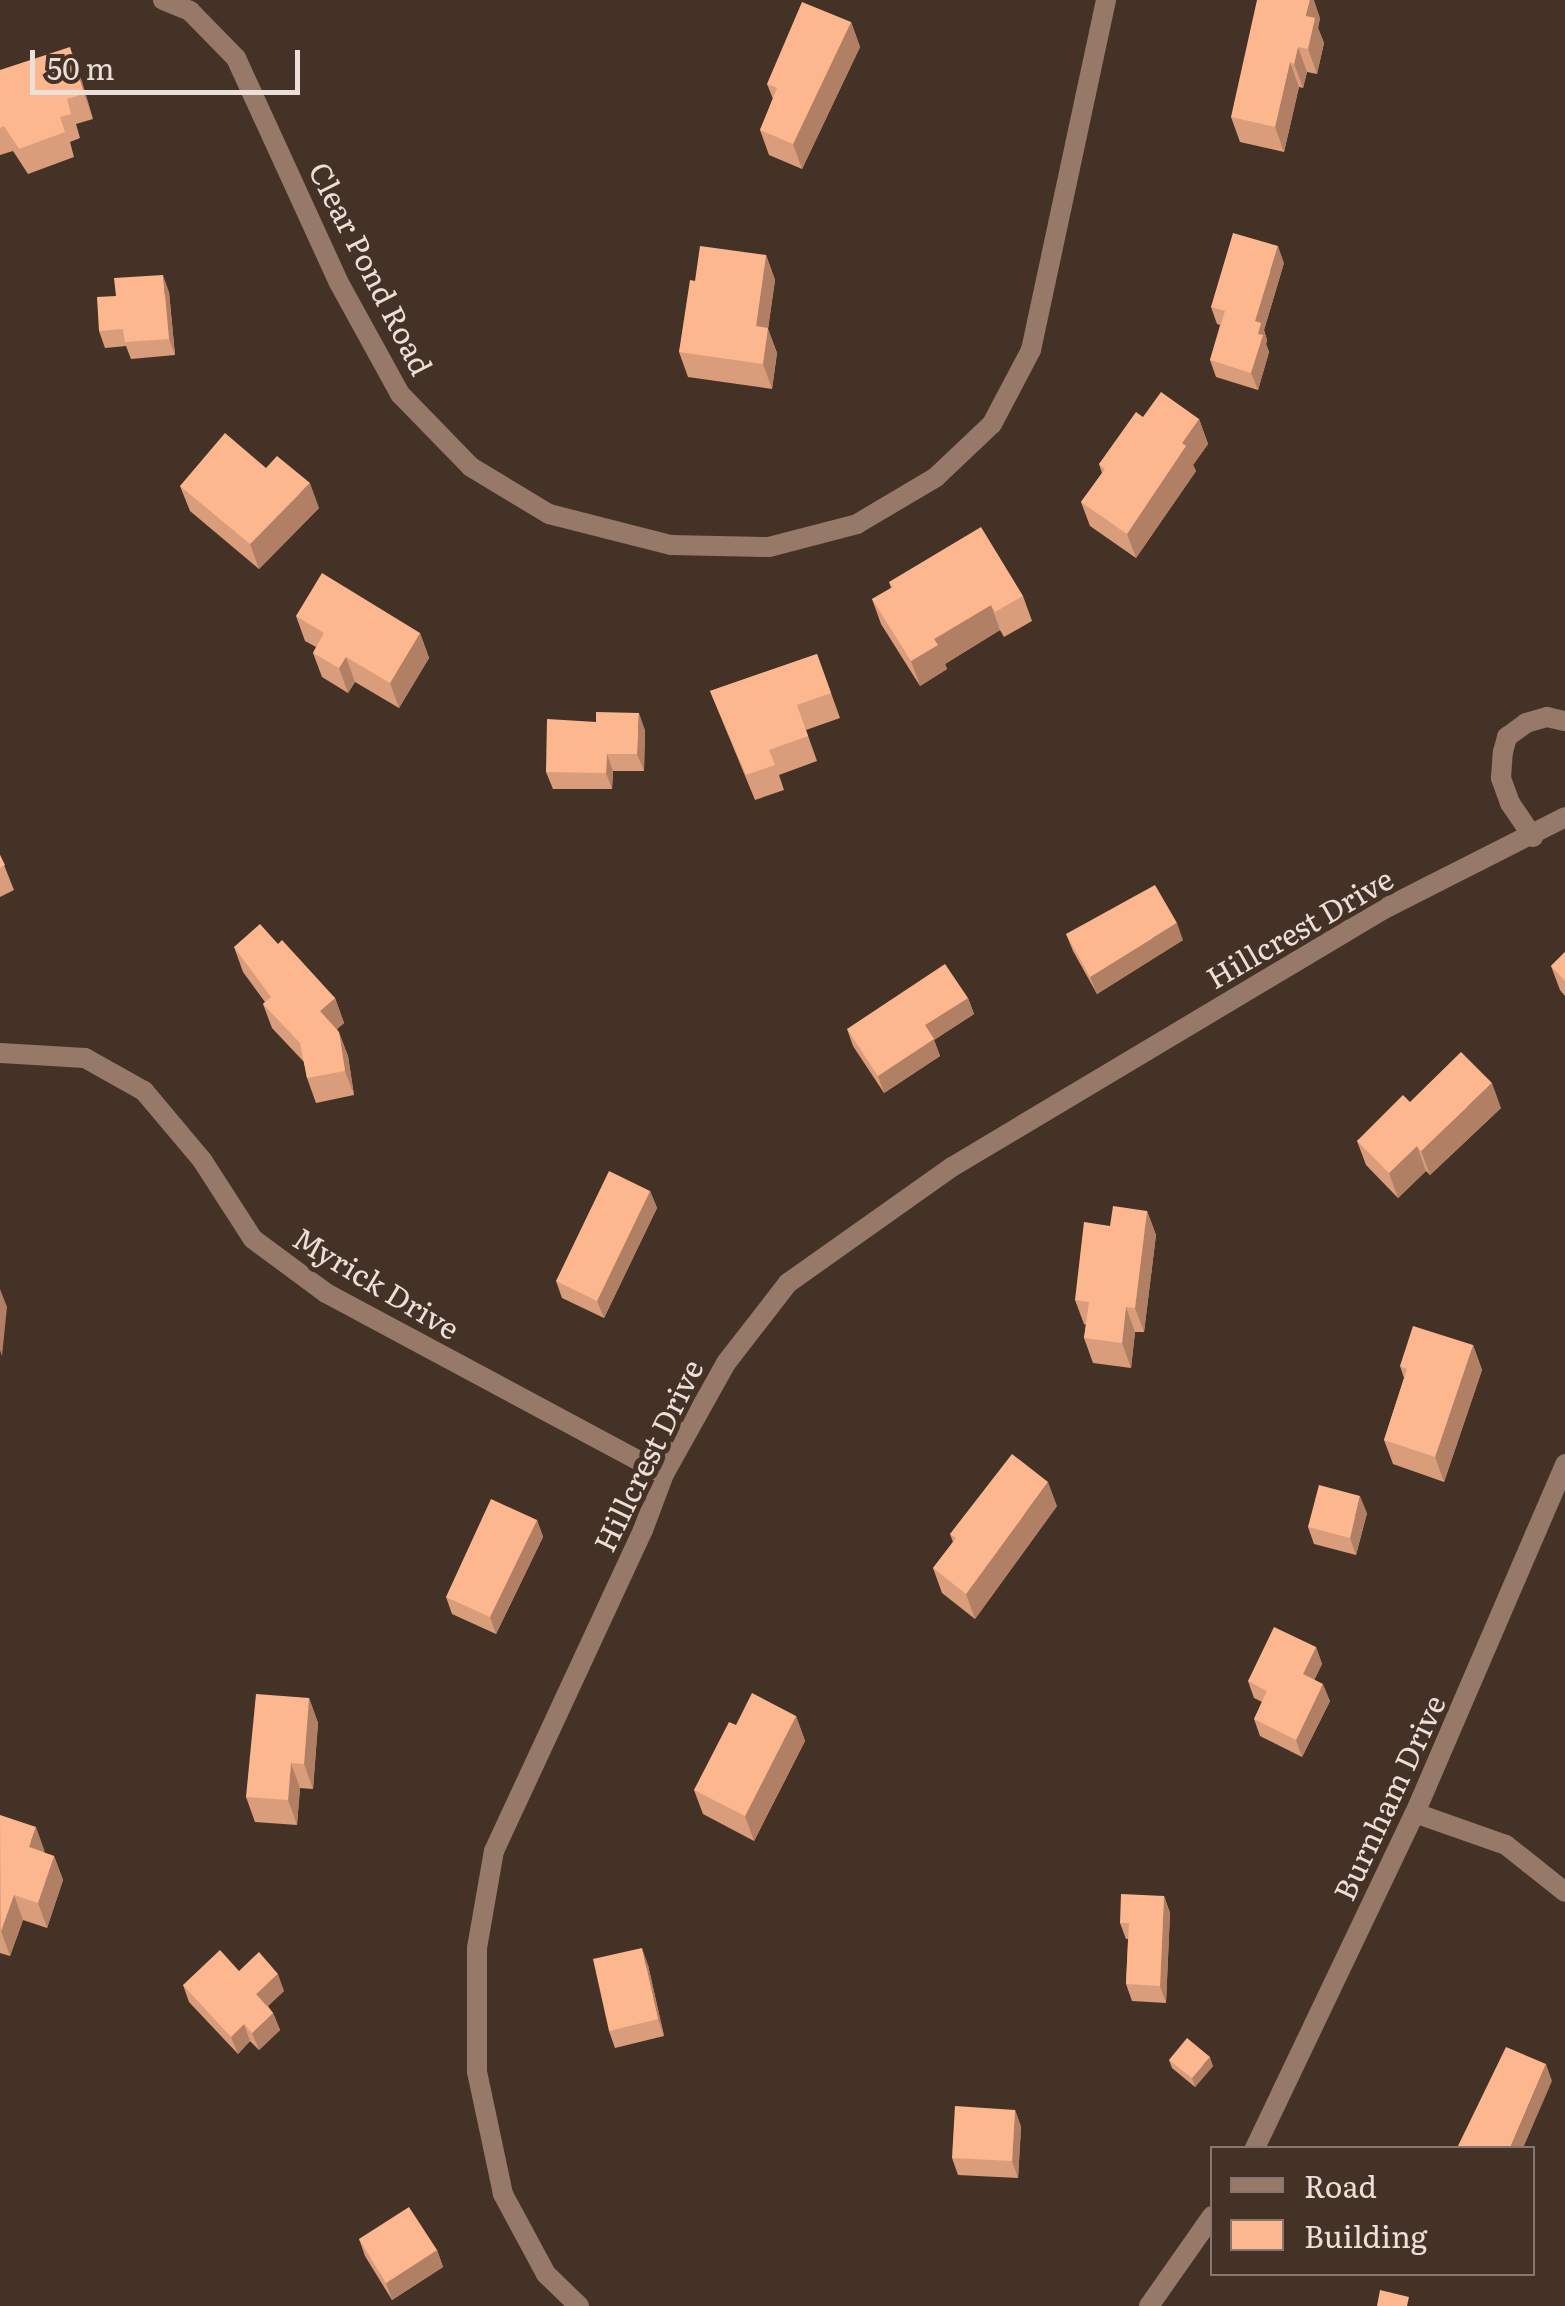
<!DOCTYPE html>
<html>
<head>
<meta charset="utf-8">
<style>
	body { margin:0 }
	#map { position:relative; width:1565px; height:2306px; overflow:hidden; background:#453227; font-family:Literata,serif }
	div>[style] { position:absolute }
	[style*='--x'] { left:calc(var(--x)*1px); top:calc(var(--y)*1px); width:calc(var(--w)*1px); rotate:calc(var(--a)*1deg) }
	.minor>* { height:20px; margin:-10px; padding:0 10px; transform-origin:10px; border-radius:10px; background:#967968 }
	.wall>* { inset:0; background:#da9d7b }
	.shaded-wall>* { inset:0; background:#b18064 }
	.building>* { inset:0; background:#fdb78f }
	span { translate:-50% -50%; white-space:nowrap; text-align:center; line-height:1.15; -webkit-text-stroke:10px #453227; paint-order:stroke }
	.street-label { font-size:30px; color:#ecdfd8 }
	.legend { position:absolute; left:1210px; top:2146px; width:325px; height:130px; box-sizing:border-box; background:#453227; border:2px solid #88776e; margin:0; padding:12px 18px; list-style:none; font-size:30px; color:#ecdfd8 }
	.legend li { display:flex; align-items:center; gap:20px; height:50px }
	.legend b { width:50px; border:2px solid #88776e }
	.scale { position:absolute; left:30px; top:50px; width:270px; height:45px; box-sizing:border-box; border:5px solid #ecdfd8; border-top:0; padding-left:12px; font-size:30px; line-height:35px; white-space:nowrap; color:#ecdfd8; -webkit-text-stroke:8px #453227; paint-order:stroke }
</style>
</head>
<body>
<div id="map">
	<div class="minor">
		<i style="--x:163;--y:0;--w:29;--a:22"></i>
		<i style="--x:190;--y:11;--w:66;--a:45.6"></i>
		<i style="--x:236;--y:58;--w:247;--a:65.4"></i>
		<i style="--x:339;--y:283;--w:127;--a:61.2"></i>
		<i style="--x:400;--y:394;--w:102;--a:45.8"></i>
		<i style="--x:471;--y:467;--w:91;--a:31.1"></i>
		<i style="--x:549;--y:514;--w:126;--a:14.3"></i>
		<i style="--x:671;--y:545;--w:98;--a:1.2"></i>
		<i style="--x:769;--y:547;--w:91;--a:-14.6"></i>
		<i style="--x:857;--y:524;--w:92;--a:-30.7"></i>
		<i style="--x:936;--y:477;--w:77;--a:-43.4"></i>
		<i style="--x:992;--y:424;--w:84;--a:-62.2"></i>
		<i style="--x:1031;--y:350;--w:358;--a:-77.9"></i>
		<i style="--x:1533;--y:837;--w:41;--a:-124.1"></i>
		<i style="--x:1510;--y:803;--w:27;--a:-110"></i>
		<i style="--x:1501;--y:778;--w:26;--a:-86"></i>
		<i style="--x:1503;--y:752;--w:16;--a:-75"></i>
		<i style="--x:1507;--y:737;--w:24;--a:-36"></i>
		<i style="--x:1526;--y:723;--w:22;--a:-16"></i>
		<i style="--x:1547;--y:717;--w:18;--a:13"></i>
		<i style="--x:0;--y:1053;--w:85;--a:3.4"></i>
		<i style="--x:85;--y:1058;--w:68;--a:29.2"></i>
		<i style="--x:144;--y:1091;--w:90;--a:50"></i>
		<i style="--x:202;--y:1160;--w:94;--a:57.2"></i>
		<i style="--x:253;--y:1239;--w:91;--a:36.5"></i>
		<i style="--x:326;--y:1293;--w:383;--a:28.2"></i>
		<i style="--x:1415;--y:1813;--w:96;--a:19.4"></i>
		<i style="--x:1506;--y:1845;--w:75;--a:38.5"></i>
		<i style="--x:1255;--y:2148;--w:371;--a:-64.5"></i>
		<i style="--x:1415;--y:1813;--w:380;--a:-66.7"></i>
		<i style="--x:579;--y:2306;--w:46;--a:-135.9"></i>
		<i style="--x:546;--y:2274;--w:91;--a:-118.3"></i>
		<i style="--x:503;--y:2194;--w:125;--a:-102"></i>
		<i style="--x:477;--y:2072;--w:124;--a:-90"></i>
		<i style="--x:477;--y:1948;--w:98;--a:-80.1"></i>
		<i style="--x:494;--y:1851;--w:354;--a:-65.1"></i>
		<i style="--x:643;--y:1530;--w:60;--a:-69.4"></i>
		<i style="--x:664;--y:1474;--w:127;--a:-60.8"></i>
		<i style="--x:726;--y:1363;--w:101;--a:-52.2"></i>
		<i style="--x:788;--y:1283;--w:201;--a:-35.3"></i>
		<i style="--x:952;--y:1167;--w:503;--a:-30.85"></i>
		<i style="--x:1384;--y:909;--w:203;--a:-26.9"></i>
		<i style="--x:1149;--y:2306;--w:110;--a:-55"></i>
	</div>
	<div class="wall">
		<i style="clip-path:polygon(1320px 18px,1318px 28px,1324px 43px,1317px 74px,1307px 72px,1303px 88px,1299px 87px,1284px 152px,1240px 142px,1231px 117px)"></i>
		<i style="clip-path:polygon(851px 22px,860px 47px,802px 169px,769px 155px,760px 130px,773px 99px,767px 84px)"></i>
		<i style="clip-path:polygon(0 70px,79px 72px,93px 119px,76px 124px,80px 138px,70px 142px,74px 157px,28px 174px,13px 151px,0 155px)"></i>
		<i style="clip-path:polygon(766px 255px,775px 280px,768px 329px,777px 353px,772px 389px,688px 377px,679px 352px,695px 281px)"></i>
		<i style="clip-path:polygon(1284px 263px,1264px 330px,1267px 340px,1266px 344px,1269px 352px,1258px 390px,1216px 377px,1210px 360px,1220px 325px,1217px 324px,1211px 307px)"></i>
		<i style="clip-path:polygon(169px 292px,175px 355px,131px 359px,126px 346px,105px 348px,99px 331px)"></i>
		<i style="clip-path:polygon(1143px 417px,1199px 419px,1208px 444px,1193px 465px,1196px 471px,1136px 558px,1090px 526px,1081px 502px,1102px 473px,1099px 464px)"></i>
		<i style="clip-path:polygon(266px 468px,319px 508px,259px 569px,190px 511px,180px 486px)"></i>
		<i style="clip-path:polygon(889px 582px,1023px 596px,1032px 621px,1004px 637px,1000px 630px,945px 664px,947px 669px,920px 686px,881px 624px,872px 599px,891px 588px)"></i>
		<i style="clip-path:polygon(296px 616px,420px 633px,429px 658px,399px 708px,355px 682px,348px 693px,322px 677px,313px 653px,316px 647px,305px 641px)"></i>
		<i style="clip-path:polygon(817px 654px,840px 718px,806px 730px,817px 761px,779px 775px,784px 790px,755px 800px,710px 691px)"></i>
		<i style="clip-path:polygon(645px 730px,644px 771px,613px 771px,612px 789px,553px 789px,546px 772px)"></i>
		<i style="clip-path:polygon(0 855px,14px 890px,0 897px)"></i>
		<i style="clip-path:polygon(1066px 934px,1183px 940px,1097px 994px,1073px 951px)"></i>
		<i style="clip-path:polygon(278px 944px,335px 998px,344px 1023px,337px 1029px,348px 1056px,354px 1095px,316px 1103px,307px 1078px,304px 1062px,272px 1028px,263px 1004px,265px 1002px,243px 972px,234px 947px)"></i>
		<i style="clip-path:polygon(1565px 952px,1565px 996px,1560px 990px,1551px 966px)"></i>
		<i style="clip-path:polygon(968px 998px,974px 1014px,934px 1040px,940px 1056px,884px 1093px,853px 1046px,847px 1029px)"></i>
		<i style="clip-path:polygon(1410px 1102px,1501px 1108px,1430px 1175px,1426px 1171px,1398px 1198px,1366px 1165px,1357px 1141px)"></i>
		<i style="clip-path:polygon(650px 1191px,657px 1208px,604px 1318px,562px 1298px,556px 1281px)"></i>
		<i style="clip-path:polygon(1147px 1211px,1156px 1235px,1144px 1332px,1135px 1332px,1131px 1368px,1093px 1363px,1084px 1338px,1086px 1325px,1084px 1324px,1075px 1300px,1110px 1226px)"></i>
		<i style="clip-path:polygon(1473px 1345px,1482px 1370px,1444px 1482px,1393px 1464px,1384px 1440px,1404px 1378px,1400px 1366px)"></i>
		<i style="clip-path:polygon(1057px 1506px,975px 1619px,942px 1593px,933px 1568px,953px 1542px,950px 1534px)"></i>
		<i style="clip-path:polygon(1367px 1513px,1356px 1555px,1314px 1544px,1308px 1527px)"></i>
		<i style="clip-path:polygon(537px 1520px,543px 1537px,496px 1634px,452px 1614px,446px 1597px)"></i>
		<i style="clip-path:polygon(1316px 1647px,1322px 1664px,1314px 1680px,1330px 1701px,1302px 1757px,1260px 1736px,1254px 1719px,1262px 1702px,1254px 1698px,1248px 1681px)"></i>
		<i style="clip-path:polygon(309px 1698px,318px 1723px,313px 1789px,300px 1788px,297px 1825px,255px 1822px,246px 1797px)"></i>
		<i style="clip-path:polygon(796px 1716px,805px 1741px,754px 1841px,703px 1814px,694px 1790px,736px 1725px)"></i>
		<i style="clip-path:polygon(0 1815px,45px 1853px,54px 1856px,63px 1880px,47px 1928px,23px 1920px,10px 1956px,0 1953px)"></i>
		<i style="clip-path:polygon(1164px 1896px,1170px 1913px,1166px 2003px,1132px 2001px,1126px 1984px,1128px 1939px,1126px 1939px,1120px 1923px)"></i>
		<i style="clip-path:polygon(648px 1965px,664px 2036px,615px 2048px,609px 2031px)"></i>
		<i style="clip-path:polygon(239px 1971px,284px 1991px,268px 2006px,273px 2013px,280px 2030px,259px 2050px,250px 2041px,238px 2054px,189px 2002px,183px 1985px)"></i>
		<i style="clip-path:polygon(1169px 2060px,1213px 2066px,1195px 2087px,1172px 2068px)"></i>
		<i style="clip-path:polygon(1015px 2110px,1021px 2127px,1018px 2178px,958px 2175px,952px 2158px)"></i>
		<i style="clip-path:polygon(359px 2239px,437px 2250px,443px 2267px,392px 2300px,365px 2256px)"></i>
	</div>
	<div class="shaded-wall">
		<i style="clip-path:polygon(1310px 0,1314px 0,1320px 18px,1318px 28px,1324px 43px,1317px 74px,1308px 49px,1306px 16px)"></i>
		<i style="clip-path:polygon(851px 22px,860px 47px,802px 169px,793px 144px)"></i>
		<i style="clip-path:polygon(70px 47px,79px 72px,93px 119px,84px 94px)"></i>
		<i style="clip-path:polygon(1298px 47px,1307px 72px,1303px 88px,1294px 64px)"></i>
		<i style="clip-path:polygon(1290px 62px,1299px 87px,1284px 152px,1275px 127px)"></i>
		<i style="clip-path:polygon(1278px 246px,1284px 263px,1264px 330px,1267px 340px,1266px 344px,1269px 352px,1258px 390px,1251px 373px,1255px 321px)"></i>
		<i style="clip-path:polygon(766px 255px,775px 280px,768px 329px,777px 353px,772px 389px,763px 364px,756px 326px)"></i>
		<i style="clip-path:polygon(163px 275px,169px 292px,175px 355px,169px 339px)"></i>
		<i style="clip-path:polygon(1199px 419px,1208px 444px,1193px 465px,1196px 471px,1136px 558px,1127px 534px,1182px 443px)"></i>
		<i style="clip-path:polygon(310px 483px,319px 508px,259px 569px,250px 544px)"></i>
		<i style="clip-path:polygon(991px 605px,1000px 630px,945px 664px,947px 669px,920px 686px,911px 661px,934px 639px)"></i>
		<i style="clip-path:polygon(420px 633px,429px 658px,399px 708px,390px 683px)"></i>
		<i style="clip-path:polygon(346px 657px,355px 682px,348px 693px,339px 668px)"></i>
		<i style="clip-path:polygon(639px 713px,645px 730px,644px 771px,637px 754px)"></i>
		<i style="clip-path:polygon(607px 754px,613px 771px,612px 789px,606px 773px)"></i>
		<i style="clip-path:polygon(1177px 923px,1183px 940px,1097px 994px,1090px 977px)"></i>
		<i style="clip-path:polygon(335px 998px,344px 1023px,329px 1036px,320px 1011px)"></i>
		<i style="clip-path:polygon(968px 998px,974px 1014px,934px 1040px,940px 1056px,884px 1093px,878px 1076px,925px 1025px)"></i>
		<i style="clip-path:polygon(339px 1032px,348px 1056px,354px 1095px,345px 1071px)"></i>
		<i style="clip-path:polygon(1492px 1083px,1501px 1108px,1430px 1175px,1421px 1151px)"></i>
		<i style="clip-path:polygon(1417px 1146px,1426px 1171px,1398px 1198px,1389px 1173px)"></i>
		<i style="clip-path:polygon(650px 1191px,657px 1208px,604px 1318px,597px 1301px)"></i>
		<i style="clip-path:polygon(1147px 1211px,1156px 1235px,1144px 1332px,1135px 1308px)"></i>
		<i style="clip-path:polygon(0 1289px,7px 1307px,2px 1356px,0 1350px)"></i>
		<i style="clip-path:polygon(1126px 1307px,1135px 1332px,1131px 1368px,1122px 1343px)"></i>
		<i style="clip-path:polygon(1473px 1345px,1482px 1370px,1444px 1482px,1435px 1457px)"></i>
		<i style="clip-path:polygon(1048px 1482px,1057px 1506px,975px 1619px,966px 1594px)"></i>
		<i style="clip-path:polygon(1360px 1496px,1367px 1513px,1356px 1555px,1350px 1538px)"></i>
		<i style="clip-path:polygon(537px 1520px,543px 1537px,496px 1634px,490px 1617px)"></i>
		<i style="clip-path:polygon(1316px 1647px,1322px 1664px,1309px 1691px,1303px 1674px)"></i>
		<i style="clip-path:polygon(1323px 1684px,1330px 1701px,1302px 1757px,1296px 1740px)"></i>
		<i style="clip-path:polygon(309px 1698px,318px 1723px,313px 1789px,304px 1764px)"></i>
		<i style="clip-path:polygon(796px 1716px,805px 1741px,754px 1841px,745px 1816px)"></i>
		<i style="clip-path:polygon(291px 1763px,300px 1788px,297px 1825px,288px 1800px)"></i>
		<i style="clip-path:polygon(36px 1827px,45px 1852px,29px 1847px)"></i>
		<i style="clip-path:polygon(54px 1856px,63px 1880px,47px 1928px,38px 1903px)"></i>
		<i style="clip-path:polygon(14px 1895px,23px 1920px,10px 1956px,1px 1931px)"></i>
		<i style="clip-path:polygon(1164px 1896px,1170px 1913px,1166px 2003px,1160px 1986px)"></i>
		<i style="clip-path:polygon(642px 1948px,648px 1965px,664px 2036px,658px 2019px)"></i>
		<i style="clip-path:polygon(278px 1974px,284px 1991px,262px 2011px,256px 1994px)"></i>
		<i style="clip-path:polygon(273px 2013px,280px 2030px,259px 2050px,252px 2033px)"></i>
		<i style="clip-path:polygon(244px 2024px,250px 2041px,238px 2054px,231px 2037px)"></i>
		<i style="clip-path:polygon(1210px 2057px,1213px 2066px,1195px 2087px,1192px 2078px)"></i>
		<i style="clip-path:polygon(1546px 2064px,1552px 2081px,1523px 2148px,1510px 2148px)"></i>
		<i style="clip-path:polygon(1015px 2110px,1021px 2127px,1018px 2178px,1012px 2161px)"></i>
		<i style="clip-path:polygon(437px 2250px,443px 2267px,392px 2300px,386px 2283px)"></i>
	</div>
	<div class="building">
		<i style="clip-path:polygon(1257px 0,1310px 0,1306px 16px,1315px 18px,1308px 49px,1298px 47px,1294px 64px,1290px 62px,1275px 127px,1231px 117px)"></i>
		<i style="clip-path:polygon(802px 2px,851px 22px,793px 144px,760px 130px,777px 88px,767px 84px)"></i>
		<i style="clip-path:polygon(70px 47px,84px 94px,67px 99px,71px 114px,60px 117px,65px 132px,19px 149px,4px 126px,0 128px,0 70px)"></i>
		<i style="clip-path:polygon(1233px 233px,1278px 246px,1255px 321px,1261px 323px,1258px 334px,1263px 335px,1251px 373px,1210px 360px,1225px 311px,1211px 307px)"></i>
		<i style="clip-path:polygon(700px 246px,766px 255px,756px 326px,768px 328px,763px 364px,679px 352px,690px 280px,695px 281px)"></i>
		<i style="clip-path:polygon(163px 275px,169px 339px,125px 342px,123px 329px,99px 331px,97px 297px,116px 296px,114px 278px)"></i>
		<i style="clip-path:polygon(1161px 392px,1199px 419px,1182px 443px,1186px 446px,1127px 534px,1081px 502px,1105px 469px,1099px 464px,1136px 412px,1143px 417px)"></i>
		<i style="clip-path:polygon(225px 433px,266px 468px,277px 456px,310px 483px,250px 544px,180px 486px)"></i>
		<i style="clip-path:polygon(981px 527px,1023px 596px,995px 612px,991px 605px,934px 639px,938px 645px,911px 661px,872px 599px,893px 587px,889px 582px)"></i>
		<i style="clip-path:polygon(322px 573px,420px 633px,390px 683px,346px 657px,339px 668px,313px 653px,324px 633px,296px 616px)"></i>
		<i style="clip-path:polygon(817px 654px,831px 693px,797px 705px,808px 736px,769px 750px,775px 765px,746px 775px,710px 691px)"></i>
		<i style="clip-path:polygon(596px 712px,639px 713px,637px 754px,607px 754px,606px 773px,546px 772px,547px 719px,596px 722px)"></i>
		<i style="clip-path:polygon(0 855px,5px 865px,0 868px)"></i>
		<i style="clip-path:polygon(1155px 885px,1177px 923px,1090px 977px,1066px 934px)"></i>
		<i style="clip-path:polygon(260px 924px,278px 944px,282px 940px,335px 998px,320px 1011px,339px 1032px,345px 1071px,307px 1078px,300px 1043px,263px 1004px,271px 997px,234px 947px)"></i>
		<i style="clip-path:polygon(1565px 952px,1565px 981px,1551px 966px)"></i>
		<i style="clip-path:polygon(945px 964px,968px 998px,925px 1025px,934px 1039px,878px 1076px,847px 1029px)"></i>
		<i style="clip-path:polygon(1461px 1052px,1492px 1083px,1421px 1151px,1417px 1146px,1389px 1173px,1357px 1141px,1403px 1095px,1410px 1102px)"></i>
		<i style="clip-path:polygon(609px 1171px,650px 1191px,597px 1301px,556px 1281px)"></i>
		<i style="clip-path:polygon(1113px 1206px,1147px 1211px,1135px 1308px,1126px 1307px,1122px 1343px,1084px 1338px,1089px 1302px,1075px 1300px,1084px 1222px,1110px 1226px)"></i>
		<i style="clip-path:polygon(1413px 1326px,1473px 1345px,1435px 1457px,1384px 1440px,1407px 1369px,1400px 1366px)"></i>
		<i style="clip-path:polygon(1012px 1454px,1048px 1482px,966px 1594px,933px 1568px,956px 1538px,950px 1534px)"></i>
		<i style="clip-path:polygon(1319px 1485px,1360px 1496px,1350px 1538px,1308px 1527px)"></i>
		<i style="clip-path:polygon(491px 1499px,537px 1520px,490px 1617px,446px 1597px)"></i>
		<i style="clip-path:polygon(1274px 1627px,1316px 1647px,1303px 1674px,1323px 1684px,1296px 1740px,1254px 1719px,1267px 1691px,1248px 1681px)"></i>
		<i style="clip-path:polygon(752px 1693px,796px 1716px,745px 1816px,694px 1790px,729px 1722px,736px 1725px)"></i>
		<i style="clip-path:polygon(256px 1694px,309px 1698px,304px 1764px,291px 1763px,288px 1800px,246px 1797px)"></i>
		<i style="clip-path:polygon(0 1815px,36px 1827px,29px 1847px,54px 1856px,38px 1903px,14px 1895px,1px 1931px)"></i>
		<i style="clip-path:polygon(1121px 1894px,1164px 1896px,1160px 1986px,1126px 1984px,1129px 1923px,1120px 1923px)"></i>
		<i style="clip-path:polygon(642px 1948px,658px 2019px,609px 2031px,593px 1959px)"></i>
		<i style="clip-path:polygon(220px 1950px,239px 1971px,259px 1952px,278px 1974px,256px 1994px,273px 2013px,252px 2033px,244px 2024px,231px 2037px,183px 1985px)"></i>
		<i style="clip-path:polygon(1187px 2038px,1210px 2057px,1192px 2078px,1169px 2060px)"></i>
		<i style="clip-path:polygon(1506px 2047px,1546px 2064px,1510px 2148px,1457px 2148px)"></i>
		<i style="clip-path:polygon(955px 2106px,1015px 2110px,1012px 2161px,952px 2158px)"></i>
		<i style="clip-path:polygon(409px 2207px,437px 2250px,386px 2283px,359px 2239px)"></i>
		<i style="clip-path:polygon(1380px 2290px,1409px 2297px,1407px 2306px,1377px 2306px)"></i>
	</div>
	<div class="street-label">
		<span style="left:372px;top:268px;rotate:63deg">Clear Pond Road</span>
		<span style="left:1299px;top:927px;rotate:-30deg">Hillcrest Drive</span>
		<span style="left:377px;top:1282px;rotate:31deg">Myrick Drive</span>
		<span style="left:647px;top:1455px;rotate:-64deg">Hillcrest Drive</span>
		<span style="left:1388px;top:1797px;rotate:-65deg">Burnham Drive</span>
	</div>
	<ul class="legend">
	<li><b style="height:12px;background:#967968"></b>Road</li>
	<li><b style="height:28px;background:#fdb78f"></b>Building</li>
	</ul>
	<div class="scale">50 m</div>
</div>
</body>
</html>
